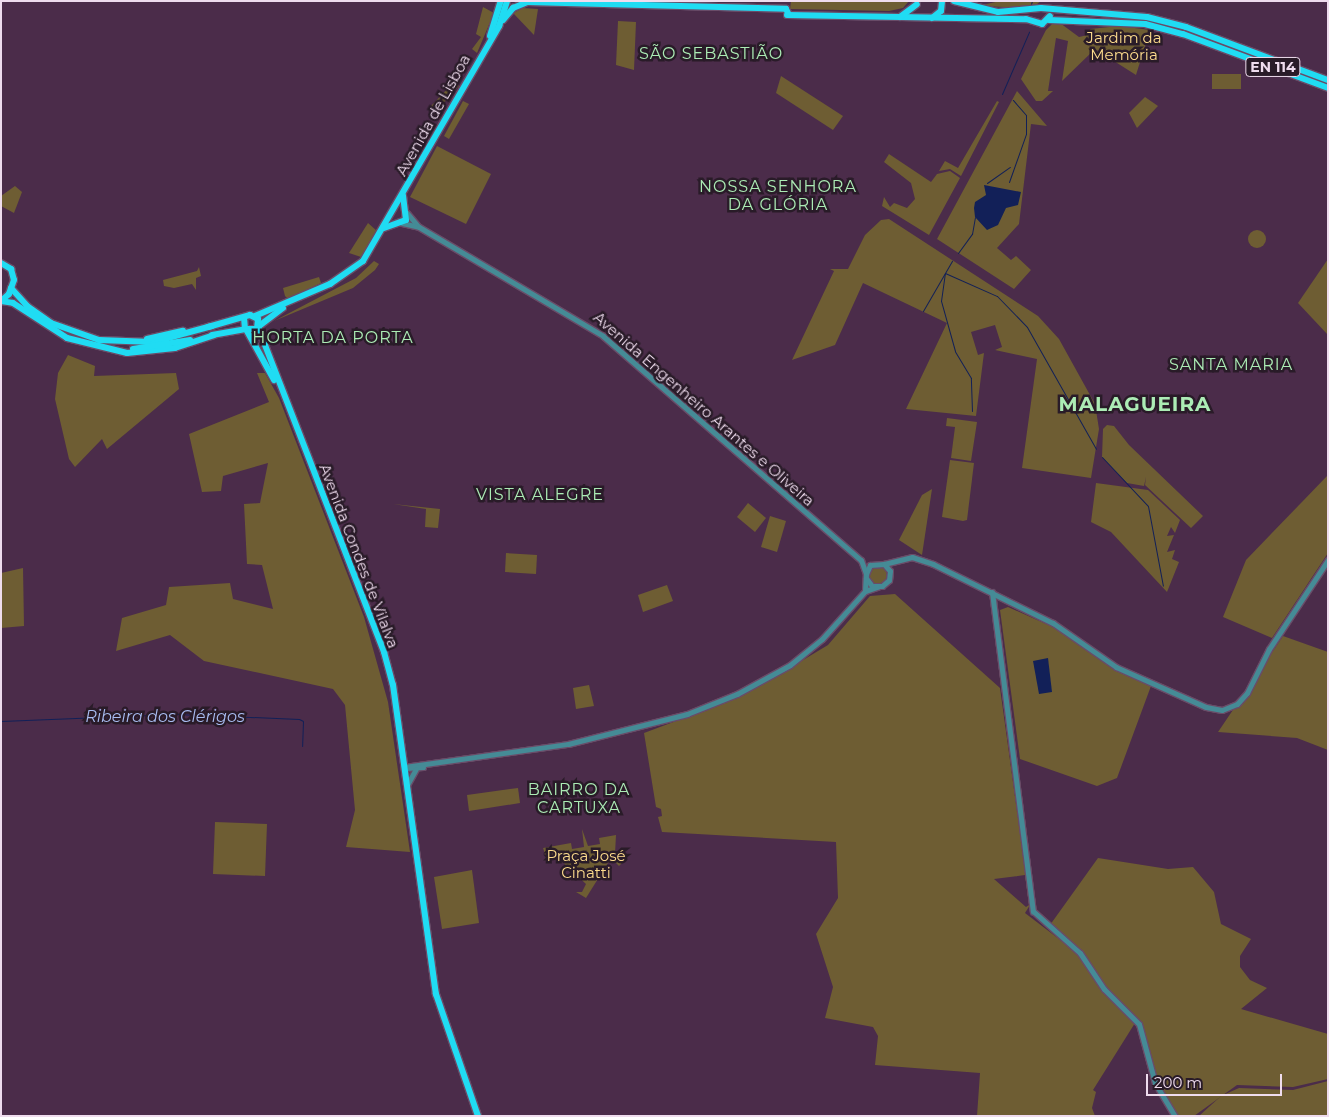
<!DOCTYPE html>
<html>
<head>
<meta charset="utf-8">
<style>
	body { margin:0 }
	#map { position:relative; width:1329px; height:1117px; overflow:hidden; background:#4b2c4a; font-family:Montserrat,sans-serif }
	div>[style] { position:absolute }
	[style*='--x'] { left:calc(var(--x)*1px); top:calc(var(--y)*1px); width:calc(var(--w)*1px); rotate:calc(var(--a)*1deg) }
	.green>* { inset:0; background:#6e5d33 }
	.round { border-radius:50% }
	.water>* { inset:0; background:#122058 }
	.stream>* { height:1px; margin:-0.5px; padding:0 0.5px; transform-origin:0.5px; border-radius:0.5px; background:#122058 }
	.roads { filter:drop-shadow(1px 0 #694c68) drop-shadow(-1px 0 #694c68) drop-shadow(0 1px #694c68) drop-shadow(0 -1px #694c68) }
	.minor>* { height:5px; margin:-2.5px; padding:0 2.5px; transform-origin:2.5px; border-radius:2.5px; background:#458b96 }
	.major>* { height:6px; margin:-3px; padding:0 3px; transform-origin:3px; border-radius:3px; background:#20dcf3 }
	span { translate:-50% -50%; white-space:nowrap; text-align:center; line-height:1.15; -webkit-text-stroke:5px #291b28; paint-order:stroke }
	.shield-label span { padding:1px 4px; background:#291b28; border:1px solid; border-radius:4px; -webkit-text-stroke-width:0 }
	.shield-label { font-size:14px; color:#efdcee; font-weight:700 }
	.park-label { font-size:15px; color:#fddc8d }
	.street-label { font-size:15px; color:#efdcee }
	.neighbourhood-label { font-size:16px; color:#acecb5; letter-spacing:1px }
	.water-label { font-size:16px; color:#a9bdf2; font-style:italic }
	.district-label { font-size:20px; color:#acecb5; font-weight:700; letter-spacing:1px }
	.frame { position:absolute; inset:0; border:2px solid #efdcee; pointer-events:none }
	.scale { position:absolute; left:1146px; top:1074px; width:136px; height:22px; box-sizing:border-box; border:2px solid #efdcee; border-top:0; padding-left:6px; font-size:15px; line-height:18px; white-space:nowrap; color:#efdcee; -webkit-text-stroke:4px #291b28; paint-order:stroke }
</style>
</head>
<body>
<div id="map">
	<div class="green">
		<i style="clip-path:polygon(791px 1px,909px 1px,903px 8px,889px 11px,790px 9px)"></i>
		<i style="clip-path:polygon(1000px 1px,1041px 1px,1032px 8px,978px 6px)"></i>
		<i style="clip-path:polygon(483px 7px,494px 13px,477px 53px,472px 49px,481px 37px,476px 34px)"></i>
		<i style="clip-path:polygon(523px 8px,538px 9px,534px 35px,513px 13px)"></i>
		<i style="clip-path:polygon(618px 21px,636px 22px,634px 70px,616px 65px)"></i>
		<i style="clip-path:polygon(1060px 23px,1079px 37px,1092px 34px,1090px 29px,1119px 26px,1150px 30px,1136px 75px,1095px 49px,1062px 81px,1068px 41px,1056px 38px,1048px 91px,1053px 91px,1042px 101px,1036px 101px,1021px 79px,1046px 30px,1052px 24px)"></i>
		<i style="clip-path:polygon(1212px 74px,1241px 74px,1241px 89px,1212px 89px)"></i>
		<i style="clip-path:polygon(781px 76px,843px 116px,833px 130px,776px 93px)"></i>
		<i style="clip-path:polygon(454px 82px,459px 86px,446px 99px,440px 119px,429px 108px)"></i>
		<i style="clip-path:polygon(1017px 91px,1047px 126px,1031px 124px,1019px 224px,997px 248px,1011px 260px,1016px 256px,1031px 270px,1014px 289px,937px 239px)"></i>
		<i style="clip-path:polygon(1145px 97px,1158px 106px,1137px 128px,1129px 113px)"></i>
		<i style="clip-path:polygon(463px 101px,469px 104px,449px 139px,444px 136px)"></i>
		<i style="clip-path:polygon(997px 101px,999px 102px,961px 176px,950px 169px,939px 171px,945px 161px,958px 168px)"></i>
		<i style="clip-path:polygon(437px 146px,491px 174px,466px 224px,410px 197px)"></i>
		<i style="clip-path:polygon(889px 154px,931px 182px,937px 174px,950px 171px,960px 178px,929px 235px,882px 206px,884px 197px,890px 207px,894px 203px,907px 208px,915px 199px,911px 183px,884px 162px)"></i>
		<i style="clip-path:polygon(15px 186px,22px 192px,14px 213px,1px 206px,1px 196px)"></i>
		<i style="clip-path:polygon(889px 219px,1038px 316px,1059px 339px,1095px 404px,1099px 429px,1091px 478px,1022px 468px,1037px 359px,995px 350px,1002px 347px,995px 325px,971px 332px,978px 355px,984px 353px,976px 416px,906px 409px,947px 323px,863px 283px,835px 345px,792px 360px,834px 271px,830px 269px,848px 269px,865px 235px,881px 220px)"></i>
		<i style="clip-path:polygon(368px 223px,377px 231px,366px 251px,361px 257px,349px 253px)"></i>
		<i class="round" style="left:1248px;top:230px;width:18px;height:18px"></i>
		<i style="clip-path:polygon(1328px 259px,1328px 335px,1298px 303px)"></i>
		<i style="clip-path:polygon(374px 261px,379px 264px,375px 270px,353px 288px,274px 321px,356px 278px)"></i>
		<i style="clip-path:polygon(199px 267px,201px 276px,196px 278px,196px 290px,192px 284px,174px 288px,164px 286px,163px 280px,197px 271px)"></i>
		<i style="clip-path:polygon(319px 277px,321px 283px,288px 299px,285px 296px,283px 288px)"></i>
		<i style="clip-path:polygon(68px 355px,95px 366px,94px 376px,176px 373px,179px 389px,107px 449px,102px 439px,75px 467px,69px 459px,55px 399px,58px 373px)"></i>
		<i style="clip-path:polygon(257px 373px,265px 373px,279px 398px,364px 617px,388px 702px,410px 852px,346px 847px,355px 810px,345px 705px,333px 689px,204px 661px,170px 635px,116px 651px,122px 618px,166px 605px,169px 587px,230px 583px,233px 599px,273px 609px,262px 565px,247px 564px,244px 504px,260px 503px,268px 463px,223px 476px,221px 491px,202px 492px,189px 434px,269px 402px)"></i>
		<i style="clip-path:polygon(947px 418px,977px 422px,971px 461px,951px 458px,955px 427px,946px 426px)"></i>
		<i style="clip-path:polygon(1107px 425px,1114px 426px,1129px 445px,1203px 516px,1191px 528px,1145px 485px,1146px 477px,1144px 486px,1127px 483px,1102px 457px,1103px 429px)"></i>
		<i style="clip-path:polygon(950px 460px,974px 463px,967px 520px,963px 521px,942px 517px)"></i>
		<i style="clip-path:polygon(1328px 475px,1328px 553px,1272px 638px,1223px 617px,1246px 560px)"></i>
		<i style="clip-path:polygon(1096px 483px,1148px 490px,1180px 520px,1175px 533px,1171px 527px,1167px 536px,1174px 535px,1167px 552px,1175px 550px,1172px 559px,1179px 562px,1167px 592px,1111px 532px,1091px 522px)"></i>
		<i style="clip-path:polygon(932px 489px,922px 555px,899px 540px,922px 495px)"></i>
		<i style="clip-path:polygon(748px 503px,766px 518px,755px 532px,737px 517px)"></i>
		<i style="clip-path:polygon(393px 504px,440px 509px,438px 528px,425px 527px,426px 509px)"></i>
		<i style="clip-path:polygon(770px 516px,786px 521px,777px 552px,761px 547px)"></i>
		<i style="clip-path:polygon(506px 553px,537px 555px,536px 574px,505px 572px)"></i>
		<i class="round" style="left:869px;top:566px;width:18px;height:18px"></i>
		<i style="clip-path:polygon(23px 568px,24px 626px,1px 628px,1px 573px)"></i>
		<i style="clip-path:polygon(667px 585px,673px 601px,643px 612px,638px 595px)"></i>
		<i style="clip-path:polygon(evenodd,895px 594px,1000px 688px,1030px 905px,1025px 913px,1076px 952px,1135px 1023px,1093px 1090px,1096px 1092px,1092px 1108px,1095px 1116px,977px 1116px,980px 1073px,875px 1065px,878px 1036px,873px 1027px,825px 1018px,833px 987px,816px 934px,838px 898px,836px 842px,662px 832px,658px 817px,662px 816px,661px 809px,656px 807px,644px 733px,732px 700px,768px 681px,828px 645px,870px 596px,895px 594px,1025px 875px,1029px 905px,1026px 907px,994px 879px,1025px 875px)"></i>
		<i style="clip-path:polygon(1008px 607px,1053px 627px,1110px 667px,1151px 686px,1117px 778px,1097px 786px,1020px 759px,1000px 610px)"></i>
		<i style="clip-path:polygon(1283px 636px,1328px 652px,1328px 750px,1297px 738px,1218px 732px)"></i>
		<i style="clip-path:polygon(589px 685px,594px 706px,576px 709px,573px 688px)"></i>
		<i style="clip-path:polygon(518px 788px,520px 803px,469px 811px,467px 795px)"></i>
		<i style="clip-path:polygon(215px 822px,267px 824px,265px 876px,213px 874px)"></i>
		<i style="clip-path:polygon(582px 829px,588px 846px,600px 844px,599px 838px,616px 835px,615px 854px,623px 860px,621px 864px,619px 866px,611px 858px,586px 898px,576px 892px,582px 892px,586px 884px,554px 854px,547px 860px,543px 848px,571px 843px,572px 849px,584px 847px)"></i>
		<i style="clip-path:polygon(1098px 858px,1168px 869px,1193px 867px,1214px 892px,1221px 924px,1251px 939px,1240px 956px,1240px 967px,1250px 980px,1267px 988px,1241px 1009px,1328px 1034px,1328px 1079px,1293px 1087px,1237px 1085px,1194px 1116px,1178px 1115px,1156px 1082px,1137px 1018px,1102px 983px,1077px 947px,1050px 925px)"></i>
		<i style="clip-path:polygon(472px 870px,479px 923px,442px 929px,434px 877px)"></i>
		<i style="clip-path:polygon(1328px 1081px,1328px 1116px,1199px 1116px,1221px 1096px,1239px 1088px,1293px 1090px)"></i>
	</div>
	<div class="water">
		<i style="clip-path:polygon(984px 185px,1021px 192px,1018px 205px,1006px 208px,998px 225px,987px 230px,975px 217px,974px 208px,975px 202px,986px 195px)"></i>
		<i style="clip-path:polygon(1048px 658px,1052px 692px,1039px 694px,1033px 661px)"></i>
	</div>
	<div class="stream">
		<i style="--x:1031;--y:4;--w:3;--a:-72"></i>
		<i style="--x:1002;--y:94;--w:68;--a:-66.5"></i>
		<i style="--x:1009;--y:182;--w:51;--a:-70.5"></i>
		<i style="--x:1026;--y:134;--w:19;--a:-90"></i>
		<i style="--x:1026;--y:115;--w:20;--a:-131"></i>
		<i style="--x:987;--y:183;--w:28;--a:-35"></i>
		<i style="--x:958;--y:253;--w:24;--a:-54"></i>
		<i style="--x:972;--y:234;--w:17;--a:-80"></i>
		<i style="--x:923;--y:311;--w:58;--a:-59.9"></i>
		<i style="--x:972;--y:411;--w:33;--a:-92"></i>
		<i style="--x:971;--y:378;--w:31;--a:-121"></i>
		<i style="--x:955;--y:351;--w:52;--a:-105.6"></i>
		<i style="--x:941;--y:301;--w:28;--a:-82"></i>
		<i style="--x:945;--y:273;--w:57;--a:23.9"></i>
		<i style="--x:997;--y:296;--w:43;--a:45.9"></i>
		<i style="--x:1027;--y:327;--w:140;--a:60.5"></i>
		<i style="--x:1102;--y:457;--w:67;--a:46.8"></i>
		<i style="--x:1148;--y:506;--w:81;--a:79.4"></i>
		<i style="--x:1;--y:721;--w:175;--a:-2.3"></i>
		<i style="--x:176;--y:714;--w:123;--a:2.3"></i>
		<i style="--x:299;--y:719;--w:4;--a:27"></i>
		<i style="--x:303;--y:721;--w:25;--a:92"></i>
	</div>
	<div class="roads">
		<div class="minor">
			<i style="--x:407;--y:213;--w:17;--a:50"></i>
			<i style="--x:402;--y:223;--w:17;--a:13"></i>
			<i style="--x:419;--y:227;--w:214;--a:30.6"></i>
			<i style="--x:603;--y:336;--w:342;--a:41"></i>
			<i style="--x:861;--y:560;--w:15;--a:70"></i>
			<i style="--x:884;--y:564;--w:29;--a:-14"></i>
			<i style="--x:912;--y:557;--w:22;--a:18"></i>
			<i style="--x:933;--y:564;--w:134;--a:26.2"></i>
			<i style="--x:1053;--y:623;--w:77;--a:34.9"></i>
			<i style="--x:1116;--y:667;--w:98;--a:24"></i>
			<i style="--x:1206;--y:707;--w:16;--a:11"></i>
			<i style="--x:1222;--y:710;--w:16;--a:-22"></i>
			<i style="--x:1237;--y:704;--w:15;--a:-48"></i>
			<i style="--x:1247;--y:693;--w:49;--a:-63.4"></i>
			<i style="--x:1269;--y:649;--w:107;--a:-56.5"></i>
			<i style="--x:865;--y:591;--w:17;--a:-87"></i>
			<i style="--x:866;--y:574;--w:10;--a:-66"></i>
			<i style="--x:870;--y:565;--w:14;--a:-4"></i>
			<i style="--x:884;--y:564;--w:9;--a:49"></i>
			<i style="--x:890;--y:571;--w:9;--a:96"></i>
			<i style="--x:889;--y:580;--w:9;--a:139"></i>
			<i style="--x:882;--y:586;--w:10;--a:180"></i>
			<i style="--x:872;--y:586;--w:10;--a:-127"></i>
			<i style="--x:992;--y:592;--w:322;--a:82.7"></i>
			<i style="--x:1033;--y:911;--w:63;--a:41.8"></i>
			<i style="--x:1080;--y:953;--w:43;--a:56.3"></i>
			<i style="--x:1104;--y:989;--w:49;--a:45"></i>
			<i style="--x:1139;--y:1024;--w:61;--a:74.8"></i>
			<i style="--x:1155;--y:1083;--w:39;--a:59"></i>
			<i style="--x:404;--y:767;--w:166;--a:-8"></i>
			<i style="--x:568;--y:744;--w:123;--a:-14.1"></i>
			<i style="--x:687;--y:714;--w:54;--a:-21.8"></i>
			<i style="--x:737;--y:694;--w:60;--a:-28.7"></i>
			<i style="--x:790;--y:665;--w:41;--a:-39.1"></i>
			<i style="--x:822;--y:639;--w:64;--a:-48.1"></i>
			<i style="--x:865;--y:591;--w:13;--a:-18"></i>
			<i style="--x:405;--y:768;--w:18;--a:-3"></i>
			<i style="--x:407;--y:785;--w:18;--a:-61"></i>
		</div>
		<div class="major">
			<i style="--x:954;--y:1;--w:45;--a:14"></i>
			<i style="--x:998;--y:12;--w:43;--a:-5.3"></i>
			<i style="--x:1041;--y:8;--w:106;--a:4.9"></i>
			<i style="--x:1147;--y:17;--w:40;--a:14.4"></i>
			<i style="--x:1186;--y:27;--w:152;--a:20.5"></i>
			<i style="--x:787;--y:15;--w:239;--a:1"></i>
			<i style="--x:1026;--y:19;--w:17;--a:17"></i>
			<i style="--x:1042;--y:24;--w:11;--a:-45"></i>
			<i style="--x:900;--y:17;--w:21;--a:-37"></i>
			<i style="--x:932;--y:18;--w:11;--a:-38"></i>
			<i style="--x:941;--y:11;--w:10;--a:-84"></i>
			<i style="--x:503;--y:20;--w:16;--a:-50"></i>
			<i style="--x:513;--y:8;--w:15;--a:-23"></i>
			<i style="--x:527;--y:2;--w:259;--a:1.5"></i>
			<i style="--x:786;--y:9;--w:4;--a:63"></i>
			<i style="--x:1049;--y:20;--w:96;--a:2.4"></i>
			<i style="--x:1145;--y:24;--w:39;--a:15"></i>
			<i style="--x:1183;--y:34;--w:155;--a:20.4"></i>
			<i style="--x:490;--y:36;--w:37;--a:-73"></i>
			<i style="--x:384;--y:228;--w:23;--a:-20"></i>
			<i style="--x:406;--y:220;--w:25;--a:-97"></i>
			<i style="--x:1;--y:263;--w:12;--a:31"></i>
			<i style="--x:11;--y:269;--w:11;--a:75"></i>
			<i style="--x:14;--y:280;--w:15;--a:110"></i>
			<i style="--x:9;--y:294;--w:11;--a:139"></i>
			<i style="--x:11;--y:288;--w:24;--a:48"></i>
			<i style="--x:27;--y:306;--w:29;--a:35"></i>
			<i style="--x:51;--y:323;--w:51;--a:19.5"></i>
			<i style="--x:99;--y:340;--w:54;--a:2.1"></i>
			<i style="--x:153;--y:342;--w:61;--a:-15.2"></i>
			<i style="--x:1;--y:301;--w:12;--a:9"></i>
			<i style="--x:13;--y:303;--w:64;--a:32.9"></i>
			<i style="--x:67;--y:338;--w:62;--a:14"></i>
			<i style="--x:127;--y:353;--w:48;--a:-5.9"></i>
			<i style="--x:175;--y:348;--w:41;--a:-18.4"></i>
			<i style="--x:255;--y:316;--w:82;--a:-23.1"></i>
			<i style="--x:330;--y:284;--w:40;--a:-34.9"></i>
			<i style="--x:363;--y:261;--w:272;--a:-59.9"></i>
			<i style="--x:499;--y:26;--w:26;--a:-72"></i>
			<i style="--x:259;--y:326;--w:30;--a:-37"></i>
			<i style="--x:208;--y:327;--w:44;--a:-15.9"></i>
			<i style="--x:250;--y:315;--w:9;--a:27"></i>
			<i style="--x:258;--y:319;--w:10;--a:96"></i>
			<i style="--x:257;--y:329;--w:12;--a:180"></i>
			<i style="--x:245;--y:329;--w:11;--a:-95"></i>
			<i style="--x:258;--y:327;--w:349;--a:68.8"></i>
			<i style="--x:384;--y:652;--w:34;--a:75"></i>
			<i style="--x:393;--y:685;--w:312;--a:82.1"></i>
			<i style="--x:436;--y:994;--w:129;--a:71"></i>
			<i style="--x:247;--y:331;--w:56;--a:61.1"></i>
			<i style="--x:212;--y:335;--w:34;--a:-10"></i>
			<i style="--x:147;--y:339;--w:37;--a:-13"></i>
			<i style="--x:133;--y:349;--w:58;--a:-9"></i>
		</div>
	</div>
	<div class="shield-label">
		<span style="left:1273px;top:67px">EN 114</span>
	</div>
	<div class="park-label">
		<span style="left:1124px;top:46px">Jardim da<br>Memória</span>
		<span style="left:586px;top:864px">Praça José<br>Cinatti</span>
	</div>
	<div class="street-label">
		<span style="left:433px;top:115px;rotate:-61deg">Avenida de Lisboa</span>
		<span style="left:704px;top:409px;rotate:41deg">Avenida Engenheiro Arantes e Oliveira</span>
		<span style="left:359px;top:556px;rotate:69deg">Avenida Condes de Vilalva</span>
	</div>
	<div class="neighbourhood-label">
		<span style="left:711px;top:54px">SÃO SEBASTIÃO</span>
		<span style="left:778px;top:196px">NOSSA SENHORA<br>DA GLÓRIA</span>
		<span style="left:333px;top:338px">HORTA DA PORTA</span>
		<span style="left:1231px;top:365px">SANTA MARIA</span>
		<span style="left:540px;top:495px">VISTA ALEGRE</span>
		<span style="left:579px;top:799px">BAIRRO DA<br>CARTUXA</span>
	</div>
	<div class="water-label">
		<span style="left:165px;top:717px">Ribeira dos Clérigos</span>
	</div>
	<div class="district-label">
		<span style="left:1135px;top:404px">MALAGUEIRA</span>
	</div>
	<div class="frame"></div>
	<div class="scale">200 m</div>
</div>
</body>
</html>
